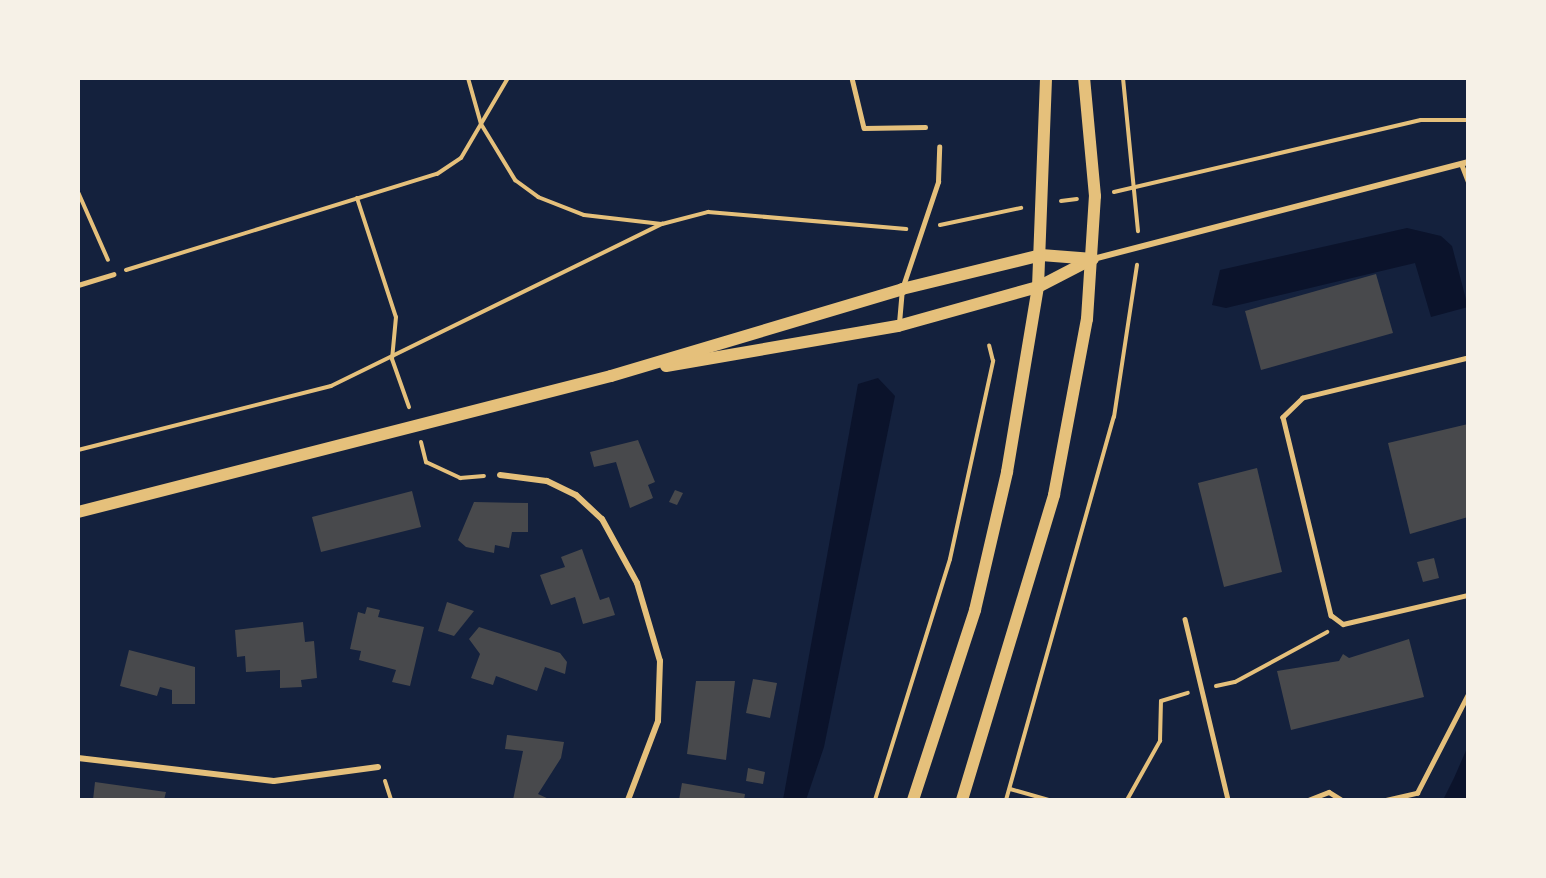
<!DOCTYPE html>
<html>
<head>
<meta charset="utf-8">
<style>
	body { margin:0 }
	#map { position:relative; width:1546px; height:878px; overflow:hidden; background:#14213d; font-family:Spectral,serif }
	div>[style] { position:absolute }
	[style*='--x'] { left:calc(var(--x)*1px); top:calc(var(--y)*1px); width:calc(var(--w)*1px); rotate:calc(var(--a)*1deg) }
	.water>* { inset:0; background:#0b132b }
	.building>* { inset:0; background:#48494c }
	.path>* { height:4px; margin:-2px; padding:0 2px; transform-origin:2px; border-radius:2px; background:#e5c07b }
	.service>* { height:4.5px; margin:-2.25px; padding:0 2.25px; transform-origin:2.25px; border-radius:2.25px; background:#e5c07b }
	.minor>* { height:6px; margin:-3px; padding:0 3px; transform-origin:3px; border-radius:3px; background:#e5c07b }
	.secondary>* { height:12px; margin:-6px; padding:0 6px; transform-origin:6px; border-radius:6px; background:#e5c07b }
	span { translate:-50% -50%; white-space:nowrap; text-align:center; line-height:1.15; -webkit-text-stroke:4.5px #f6f1e7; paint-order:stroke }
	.frame { position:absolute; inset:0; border:80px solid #f6f1e7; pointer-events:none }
</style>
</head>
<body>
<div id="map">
	<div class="water">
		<i style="clip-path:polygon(1407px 228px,1441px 236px,1452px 246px,1468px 307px,1431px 317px,1415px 263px,1226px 308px,1212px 305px,1220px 270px)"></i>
		<i style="clip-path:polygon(878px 378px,895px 396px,824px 747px,806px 800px,783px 800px,858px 384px)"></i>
		<i style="clip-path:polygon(1468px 746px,1468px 800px,1443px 800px,1454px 778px)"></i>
	</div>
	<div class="building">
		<i style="clip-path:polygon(1376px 274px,1393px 333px,1261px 370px,1245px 311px)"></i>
		<i style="clip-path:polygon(1468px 424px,1468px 517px,1410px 534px,1388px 443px)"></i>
		<i style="clip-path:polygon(638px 440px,655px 482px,648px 485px,653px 498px,630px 508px,616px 462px,594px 467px,590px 452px)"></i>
		<i style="clip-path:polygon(1257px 468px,1282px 572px,1224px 587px,1198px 483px)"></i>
		<i style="clip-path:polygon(675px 490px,683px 493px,677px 505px,669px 502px)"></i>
		<i style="clip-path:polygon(412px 491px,421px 527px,321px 552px,312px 517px)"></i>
		<i style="clip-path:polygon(474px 502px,528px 503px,528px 532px,512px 532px,509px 548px,495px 545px,494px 553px,466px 547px,458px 540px)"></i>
		<i style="clip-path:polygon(582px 549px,600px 600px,609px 597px,615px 615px,583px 624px,575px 597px,551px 605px,540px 575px,565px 567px,561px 557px)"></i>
		<i style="clip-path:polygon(1434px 558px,1439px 578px,1423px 582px,1417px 562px)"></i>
		<i style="clip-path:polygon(447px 602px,474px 611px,454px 636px,438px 631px)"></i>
		<i style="clip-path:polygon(367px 607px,380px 610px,378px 617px,424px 627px,410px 686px,392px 682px,396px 670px,359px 660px,361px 651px,350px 649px,358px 612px,365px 614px)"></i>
		<i style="clip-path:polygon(303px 622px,305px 642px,314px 641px,317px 678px,301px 680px,302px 687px,280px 688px,280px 670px,246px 672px,245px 656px,237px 657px,235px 630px)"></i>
		<i style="clip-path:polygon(479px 627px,560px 653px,567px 662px,565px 674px,545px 667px,537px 691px,496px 676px,493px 685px,471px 678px,480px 654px,469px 639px)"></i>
		<i style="clip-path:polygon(1409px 639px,1424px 697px,1291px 730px,1277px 671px,1339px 661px,1343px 654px,1349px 658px)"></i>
		<i style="clip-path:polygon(129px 650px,195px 667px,195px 704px,172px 704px,172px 690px,160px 687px,157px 696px,120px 686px)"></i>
		<i style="clip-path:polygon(753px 679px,777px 683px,770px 718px,746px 713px)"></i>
		<i style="clip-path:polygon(696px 681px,735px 681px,726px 760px,687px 754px)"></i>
		<i style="clip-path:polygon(507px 735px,564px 742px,561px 758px,538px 794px,551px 800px,513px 800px,523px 751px,505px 749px)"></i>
		<i style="clip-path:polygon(748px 768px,765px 772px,763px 784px,746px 781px)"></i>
		<i style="clip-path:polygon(95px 782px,166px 792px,164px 800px,93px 800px)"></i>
		<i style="clip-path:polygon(682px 783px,745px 794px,744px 800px,679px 800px)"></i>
	</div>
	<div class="path">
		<i style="--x:468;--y:78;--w:48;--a:74.2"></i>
		<i style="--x:481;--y:124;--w:66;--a:58.7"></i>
		<i style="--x:515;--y:180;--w:29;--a:36"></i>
		<i style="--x:538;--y:197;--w:49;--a:21.4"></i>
		<i style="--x:584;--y:215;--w:78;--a:6.7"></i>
		<i style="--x:1123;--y:78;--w:154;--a:84.4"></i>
		<i style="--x:78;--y:192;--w:74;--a:66.2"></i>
		<i style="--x:1114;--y:192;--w:315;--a:-13.2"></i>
		<i style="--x:1421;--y:120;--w:47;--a:0"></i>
		<i style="--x:357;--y:198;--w:125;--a:71.9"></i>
		<i style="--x:396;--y:317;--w:42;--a:95.4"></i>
		<i style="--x:392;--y:359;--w:51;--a:70.5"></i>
		<i style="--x:1061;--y:201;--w:16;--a:-7"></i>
		<i style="--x:940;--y:225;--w:83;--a:-11.9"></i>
		<i style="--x:126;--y:270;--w:325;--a:-17.2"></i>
		<i style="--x:437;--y:174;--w:29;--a:-34"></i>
		<i style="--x:461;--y:158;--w:93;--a:-59.6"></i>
		<i style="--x:421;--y:442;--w:21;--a:76"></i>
		<i style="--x:426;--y:462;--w:38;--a:25"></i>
		<i style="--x:460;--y:478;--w:24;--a:-5"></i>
		<i style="--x:78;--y:450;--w:261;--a:-14.2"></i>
		<i style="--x:331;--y:386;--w:369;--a:-26.1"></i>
		<i style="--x:662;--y:224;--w:48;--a:-14.6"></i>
		<i style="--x:708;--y:212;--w:199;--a:4.9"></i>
		<i style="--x:1216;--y:686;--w:19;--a:-12"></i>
		<i style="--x:1235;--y:682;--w:105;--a:-28.5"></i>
		<i style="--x:385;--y:781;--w:20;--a:72"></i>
		<i style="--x:1010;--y:789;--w:41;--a:15.8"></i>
		<i style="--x:875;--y:800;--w:252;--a:-72.7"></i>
		<i style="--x:950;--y:559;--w:203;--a:-77.7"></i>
		<i style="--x:993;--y:361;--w:16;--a:-104"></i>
		<i style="--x:1006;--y:800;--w:398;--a:-74.3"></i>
		<i style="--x:1114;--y:417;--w:154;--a:-81.4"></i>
		<i style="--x:1127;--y:800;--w:68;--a:-60.8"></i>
		<i style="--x:1160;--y:741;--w:40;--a:-88.6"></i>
		<i style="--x:1161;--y:701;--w:28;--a:-17"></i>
	</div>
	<div class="service">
		<i style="--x:852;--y:78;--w:51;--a:76.5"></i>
		<i style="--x:864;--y:128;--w:61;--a:-0.9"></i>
		<i style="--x:1462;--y:165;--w:17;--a:69"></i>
		<i style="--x:78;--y:285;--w:37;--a:-17"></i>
		<i style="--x:899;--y:323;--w:34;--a:-85"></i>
		<i style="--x:902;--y:289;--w:113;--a:-71.4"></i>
		<i style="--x:938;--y:182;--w:35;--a:-88"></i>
		<i style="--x:1468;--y:358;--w:170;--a:166.4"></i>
		<i style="--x:1303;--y:398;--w:28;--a:136"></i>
		<i style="--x:1283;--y:417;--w:204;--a:76.4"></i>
		<i style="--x:1331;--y:615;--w:15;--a:37"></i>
		<i style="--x:1343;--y:624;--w:128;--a:-13.1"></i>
		<i style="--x:1185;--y:619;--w:186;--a:76.6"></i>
		<i style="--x:1308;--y:800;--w:22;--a:-21"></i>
		<i style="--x:1329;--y:792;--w:15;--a:32"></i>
		<i style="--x:1386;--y:800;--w:32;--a:-13"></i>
		<i style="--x:1417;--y:793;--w:111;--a:-62.7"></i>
	</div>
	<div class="minor">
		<i style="--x:1093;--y:259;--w:387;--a:-14.5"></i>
		<i style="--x:500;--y:475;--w:47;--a:7.3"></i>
		<i style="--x:547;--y:481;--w:32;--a:26"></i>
		<i style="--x:576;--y:495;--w:35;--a:43"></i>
		<i style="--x:602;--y:519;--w:73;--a:61.3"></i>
		<i style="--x:637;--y:583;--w:81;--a:73.6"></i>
		<i style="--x:660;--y:661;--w:60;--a:91.9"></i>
		<i style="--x:658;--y:721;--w:85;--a:110.8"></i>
		<i style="--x:78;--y:758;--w:197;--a:6.7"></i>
		<i style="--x:274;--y:781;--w:105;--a:-7.7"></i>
	</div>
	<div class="secondary">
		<i style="--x:666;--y:366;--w:235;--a:-9.8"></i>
		<i style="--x:898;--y:326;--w:145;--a:-15.6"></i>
		<i style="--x:1038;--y:287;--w:61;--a:-27.4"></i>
		<i style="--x:78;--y:512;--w:550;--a:-14.31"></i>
		<i style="--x:611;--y:376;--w:304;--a:-16.6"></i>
		<i style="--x:902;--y:289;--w:143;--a:-13.7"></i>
		<i style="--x:1041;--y:255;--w:52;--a:4.4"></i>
		<i style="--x:913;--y:800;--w:200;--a:-71.9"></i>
		<i style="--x:975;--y:610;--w:142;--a:-76.9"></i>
		<i style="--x:1007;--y:472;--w:188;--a:-80.5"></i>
		<i style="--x:1038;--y:287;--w:209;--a:-87.8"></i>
		<i style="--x:962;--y:800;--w:319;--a:-73.2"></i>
		<i style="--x:1054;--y:495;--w:179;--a:-79.4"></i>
		<i style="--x:1087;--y:319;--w:123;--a:-86.3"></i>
		<i style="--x:1095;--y:196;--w:119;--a:-95.3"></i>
	</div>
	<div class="frame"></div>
</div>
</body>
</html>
